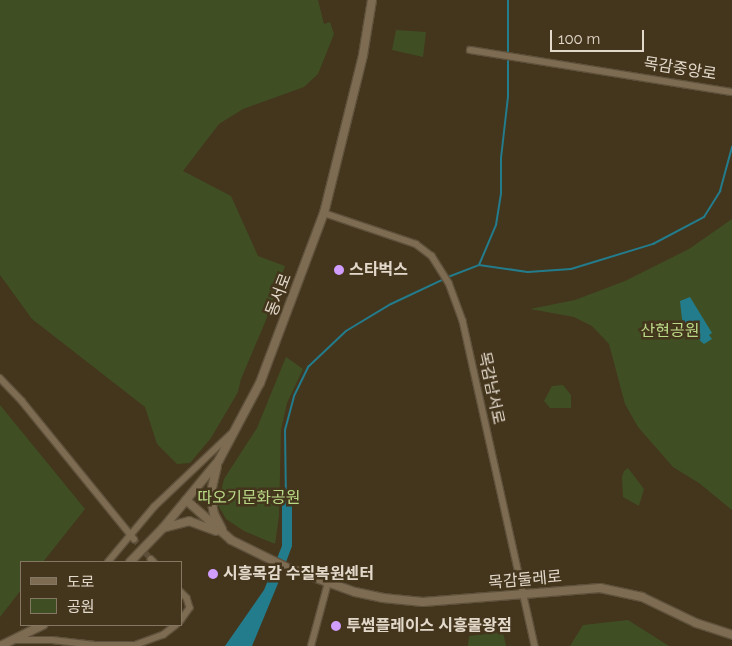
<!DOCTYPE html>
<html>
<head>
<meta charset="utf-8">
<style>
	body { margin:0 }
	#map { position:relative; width:732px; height:646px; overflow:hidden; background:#44351d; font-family:Raleway,"Noto Sans KR",sans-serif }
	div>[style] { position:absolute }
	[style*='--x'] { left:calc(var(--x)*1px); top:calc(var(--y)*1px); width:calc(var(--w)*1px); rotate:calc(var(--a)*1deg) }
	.green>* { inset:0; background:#3f4f23 }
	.water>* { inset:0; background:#237c8c }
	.stream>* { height:2px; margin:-1px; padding:0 1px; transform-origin:1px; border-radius:1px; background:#237c8c }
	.street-tunnel>* { height:5.5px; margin-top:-2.75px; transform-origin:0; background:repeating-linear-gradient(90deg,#5c4e37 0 5.5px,transparent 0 8.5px) }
	.roads { filter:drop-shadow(1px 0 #5e513c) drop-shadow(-1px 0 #5e513c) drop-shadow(0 1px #5e513c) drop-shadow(0 -1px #5e513c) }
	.street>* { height:5.5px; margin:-2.75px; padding:0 2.75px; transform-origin:2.75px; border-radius:2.75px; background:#7d6c52 }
	.secondary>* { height:8px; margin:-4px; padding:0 4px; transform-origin:4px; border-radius:4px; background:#7d6c52 }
	.dots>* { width:14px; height:14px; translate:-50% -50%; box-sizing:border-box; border:2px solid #44351d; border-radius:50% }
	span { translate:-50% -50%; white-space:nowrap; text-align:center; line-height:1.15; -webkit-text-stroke:5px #44351d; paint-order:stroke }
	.street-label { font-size:16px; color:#e3d9cb }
	.poi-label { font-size:16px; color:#e3d9cb; font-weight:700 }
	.left { translate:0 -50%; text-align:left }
	.park-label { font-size:16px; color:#b9d986 }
	.legend { position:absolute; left:20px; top:561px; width:162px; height:65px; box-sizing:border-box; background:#44351d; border:1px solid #847763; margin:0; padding:6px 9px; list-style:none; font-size:15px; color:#e3d9cb }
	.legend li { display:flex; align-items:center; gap:10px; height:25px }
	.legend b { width:25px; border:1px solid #847763 }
	.scale { position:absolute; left:550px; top:30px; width:94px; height:22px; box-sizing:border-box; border:2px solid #e3d9cb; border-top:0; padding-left:6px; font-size:15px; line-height:18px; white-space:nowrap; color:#e3d9cb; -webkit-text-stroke:4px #44351d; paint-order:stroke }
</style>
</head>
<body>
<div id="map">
	<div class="green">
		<i style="clip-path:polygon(0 0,318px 0,324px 24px,330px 22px,334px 34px,318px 74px,304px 87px,243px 109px,219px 124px,183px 171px,231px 196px,258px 256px,285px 266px,266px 320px,241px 379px,238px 392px,211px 438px,190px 463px,177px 464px,157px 444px,145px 407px,32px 319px,0 275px)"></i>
		<i style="clip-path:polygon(396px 30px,426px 32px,423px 57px,392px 50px)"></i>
		<i style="clip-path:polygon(732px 219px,732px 510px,699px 483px,673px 467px,638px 427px,625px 404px,609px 344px,592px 326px,574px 317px,530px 309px,575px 300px,625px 281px,689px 249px)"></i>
		<i style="clip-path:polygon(286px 357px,303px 369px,287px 403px,281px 430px,279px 516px,275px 544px,244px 531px,226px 519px,218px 505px,224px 479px,257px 428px)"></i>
		<i style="clip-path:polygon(563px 385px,571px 395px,571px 408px,550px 408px,544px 401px,552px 386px)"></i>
		<i style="clip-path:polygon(0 405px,85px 509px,43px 562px,21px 562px,21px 590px,0 617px)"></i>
		<i style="clip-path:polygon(628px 468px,644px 489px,639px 506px,623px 497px,622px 477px,624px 471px)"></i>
		<i style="clip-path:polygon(628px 620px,669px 646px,570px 646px,583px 625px)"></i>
		<i style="clip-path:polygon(503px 632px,506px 646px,468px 646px,469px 636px)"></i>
	</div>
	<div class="water">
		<i style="clip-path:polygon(690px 297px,712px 333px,709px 335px,712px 339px,704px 344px,689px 331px,682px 319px,680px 301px)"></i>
		<i style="clip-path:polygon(286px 501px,292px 505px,292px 546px,279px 581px,252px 646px,225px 646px,264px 590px,282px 546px,282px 506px)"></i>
	</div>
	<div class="stream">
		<i style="--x:479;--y:265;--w:49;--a:8.1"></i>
		<i style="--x:528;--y:272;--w:43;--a:-4"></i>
		<i style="--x:571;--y:269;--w:86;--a:-17"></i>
		<i style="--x:653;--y:244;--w:58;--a:-27.9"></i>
		<i style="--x:704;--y:217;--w:31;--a:-58"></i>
		<i style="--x:720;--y:191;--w:46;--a:-74.7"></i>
		<i style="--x:448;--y:277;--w:33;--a:-21"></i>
		<i style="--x:479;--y:265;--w:43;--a:-67"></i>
		<i style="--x:496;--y:225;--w:31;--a:-81"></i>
		<i style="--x:501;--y:194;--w:36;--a:-90"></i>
		<i style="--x:501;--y:158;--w:61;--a:-83.5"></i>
		<i style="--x:508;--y:97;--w:97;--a:-90"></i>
		<i style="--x:286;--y:501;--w:71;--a:-90.8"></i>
		<i style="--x:285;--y:430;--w:35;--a:-75"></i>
		<i style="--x:294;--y:396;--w:32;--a:-64"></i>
		<i style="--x:308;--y:367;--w:52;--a:-43.5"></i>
		<i style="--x:346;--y:331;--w:52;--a:-31"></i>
		<i style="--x:391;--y:304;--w:59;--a:-25.3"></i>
	</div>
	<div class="street-tunnel">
		<i style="--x:134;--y:539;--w:26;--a:50"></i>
	</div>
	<div class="roads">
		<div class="street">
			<i style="--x:470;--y:50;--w:265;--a:9.1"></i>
			<i style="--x:324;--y:213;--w:97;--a:18.6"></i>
			<i style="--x:416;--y:244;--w:20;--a:37"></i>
			<i style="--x:432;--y:256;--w:32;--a:58"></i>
			<i style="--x:449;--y:283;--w:40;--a:69.8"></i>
			<i style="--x:463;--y:321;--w:333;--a:77.5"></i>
			<i style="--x:0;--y:378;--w:32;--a:46"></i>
			<i style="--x:22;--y:401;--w:178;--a:50.9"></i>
			<i style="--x:151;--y:559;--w:4;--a:45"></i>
			<i style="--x:108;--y:562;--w:72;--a:-50.1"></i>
			<i style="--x:154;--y:507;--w:106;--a:-43.5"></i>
			<i style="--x:181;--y:592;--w:8;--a:45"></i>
			<i style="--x:187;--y:598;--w:10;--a:73"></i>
			<i style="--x:190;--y:608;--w:16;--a:125"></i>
			<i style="--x:14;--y:640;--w:38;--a:0"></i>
			<i style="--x:52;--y:640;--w:43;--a:6.6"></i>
			<i style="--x:95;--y:645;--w:40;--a:0"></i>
			<i style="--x:135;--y:645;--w:30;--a:-20"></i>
			<i style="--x:163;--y:635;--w:16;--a:-38"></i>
			<i style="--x:311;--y:646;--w:65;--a:-74.9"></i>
		</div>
		<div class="secondary">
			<i style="--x:217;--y:466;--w:27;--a:103"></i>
			<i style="--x:211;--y:492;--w:11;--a:85"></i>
			<i style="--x:212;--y:503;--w:11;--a:80"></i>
			<i style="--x:214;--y:514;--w:17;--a:62"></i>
			<i style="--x:186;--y:500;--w:60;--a:41.6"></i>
			<i style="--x:231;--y:540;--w:64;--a:26.2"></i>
			<i style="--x:288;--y:568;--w:71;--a:19.7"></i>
			<i style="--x:355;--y:592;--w:29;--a:12"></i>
			<i style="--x:383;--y:598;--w:40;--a:5.7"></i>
			<i style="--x:423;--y:602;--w:178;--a:-4.5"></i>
			<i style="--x:600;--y:588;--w:43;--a:12.1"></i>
			<i style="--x:642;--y:597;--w:60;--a:25.7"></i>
			<i style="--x:696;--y:623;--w:38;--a:18"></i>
			<i style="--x:163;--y:528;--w:27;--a:-15"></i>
			<i style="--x:189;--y:521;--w:29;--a:20"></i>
			<i style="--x:130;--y:562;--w:47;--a:-45.9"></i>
			<i style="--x:163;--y:528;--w:88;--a:-50.5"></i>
			<i style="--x:219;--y:460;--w:87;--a:-62"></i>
			<i style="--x:260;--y:383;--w:182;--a:-69.4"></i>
			<i style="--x:324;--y:213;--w:163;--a:-76.1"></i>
			<i style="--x:363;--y:55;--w:56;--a:-80.7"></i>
			<i style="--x:0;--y:646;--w:48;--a:-26"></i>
		</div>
	</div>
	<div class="dots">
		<i style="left:339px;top:270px;background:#d19dfe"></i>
		<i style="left:213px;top:574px;background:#d19dfe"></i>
		<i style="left:336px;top:626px;background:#d19dfe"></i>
	</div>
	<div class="street-label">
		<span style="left:680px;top:69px;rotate:9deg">목감중앙로</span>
		<span style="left:279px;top:295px;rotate:-69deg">동서로</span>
		<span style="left:491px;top:388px;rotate:78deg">목감남서로</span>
		<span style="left:525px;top:580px;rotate:-5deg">목감둘레로</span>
	</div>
	<div class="poi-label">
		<span class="left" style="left:349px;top:270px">스타벅스</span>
		<span class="left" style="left:223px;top:574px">시흥목감 수질복원센터</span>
		<span class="left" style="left:346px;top:626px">투썸플레이스 시흥물왕점</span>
	</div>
	<div class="park-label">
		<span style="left:670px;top:331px">산현공원</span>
		<span style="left:249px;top:498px">따오기문화공원</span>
	</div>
	<ul class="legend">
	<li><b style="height:6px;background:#7d6c52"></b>도로</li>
	<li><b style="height:14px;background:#3f4f23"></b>공원</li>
	</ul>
	<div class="scale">100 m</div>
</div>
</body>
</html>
